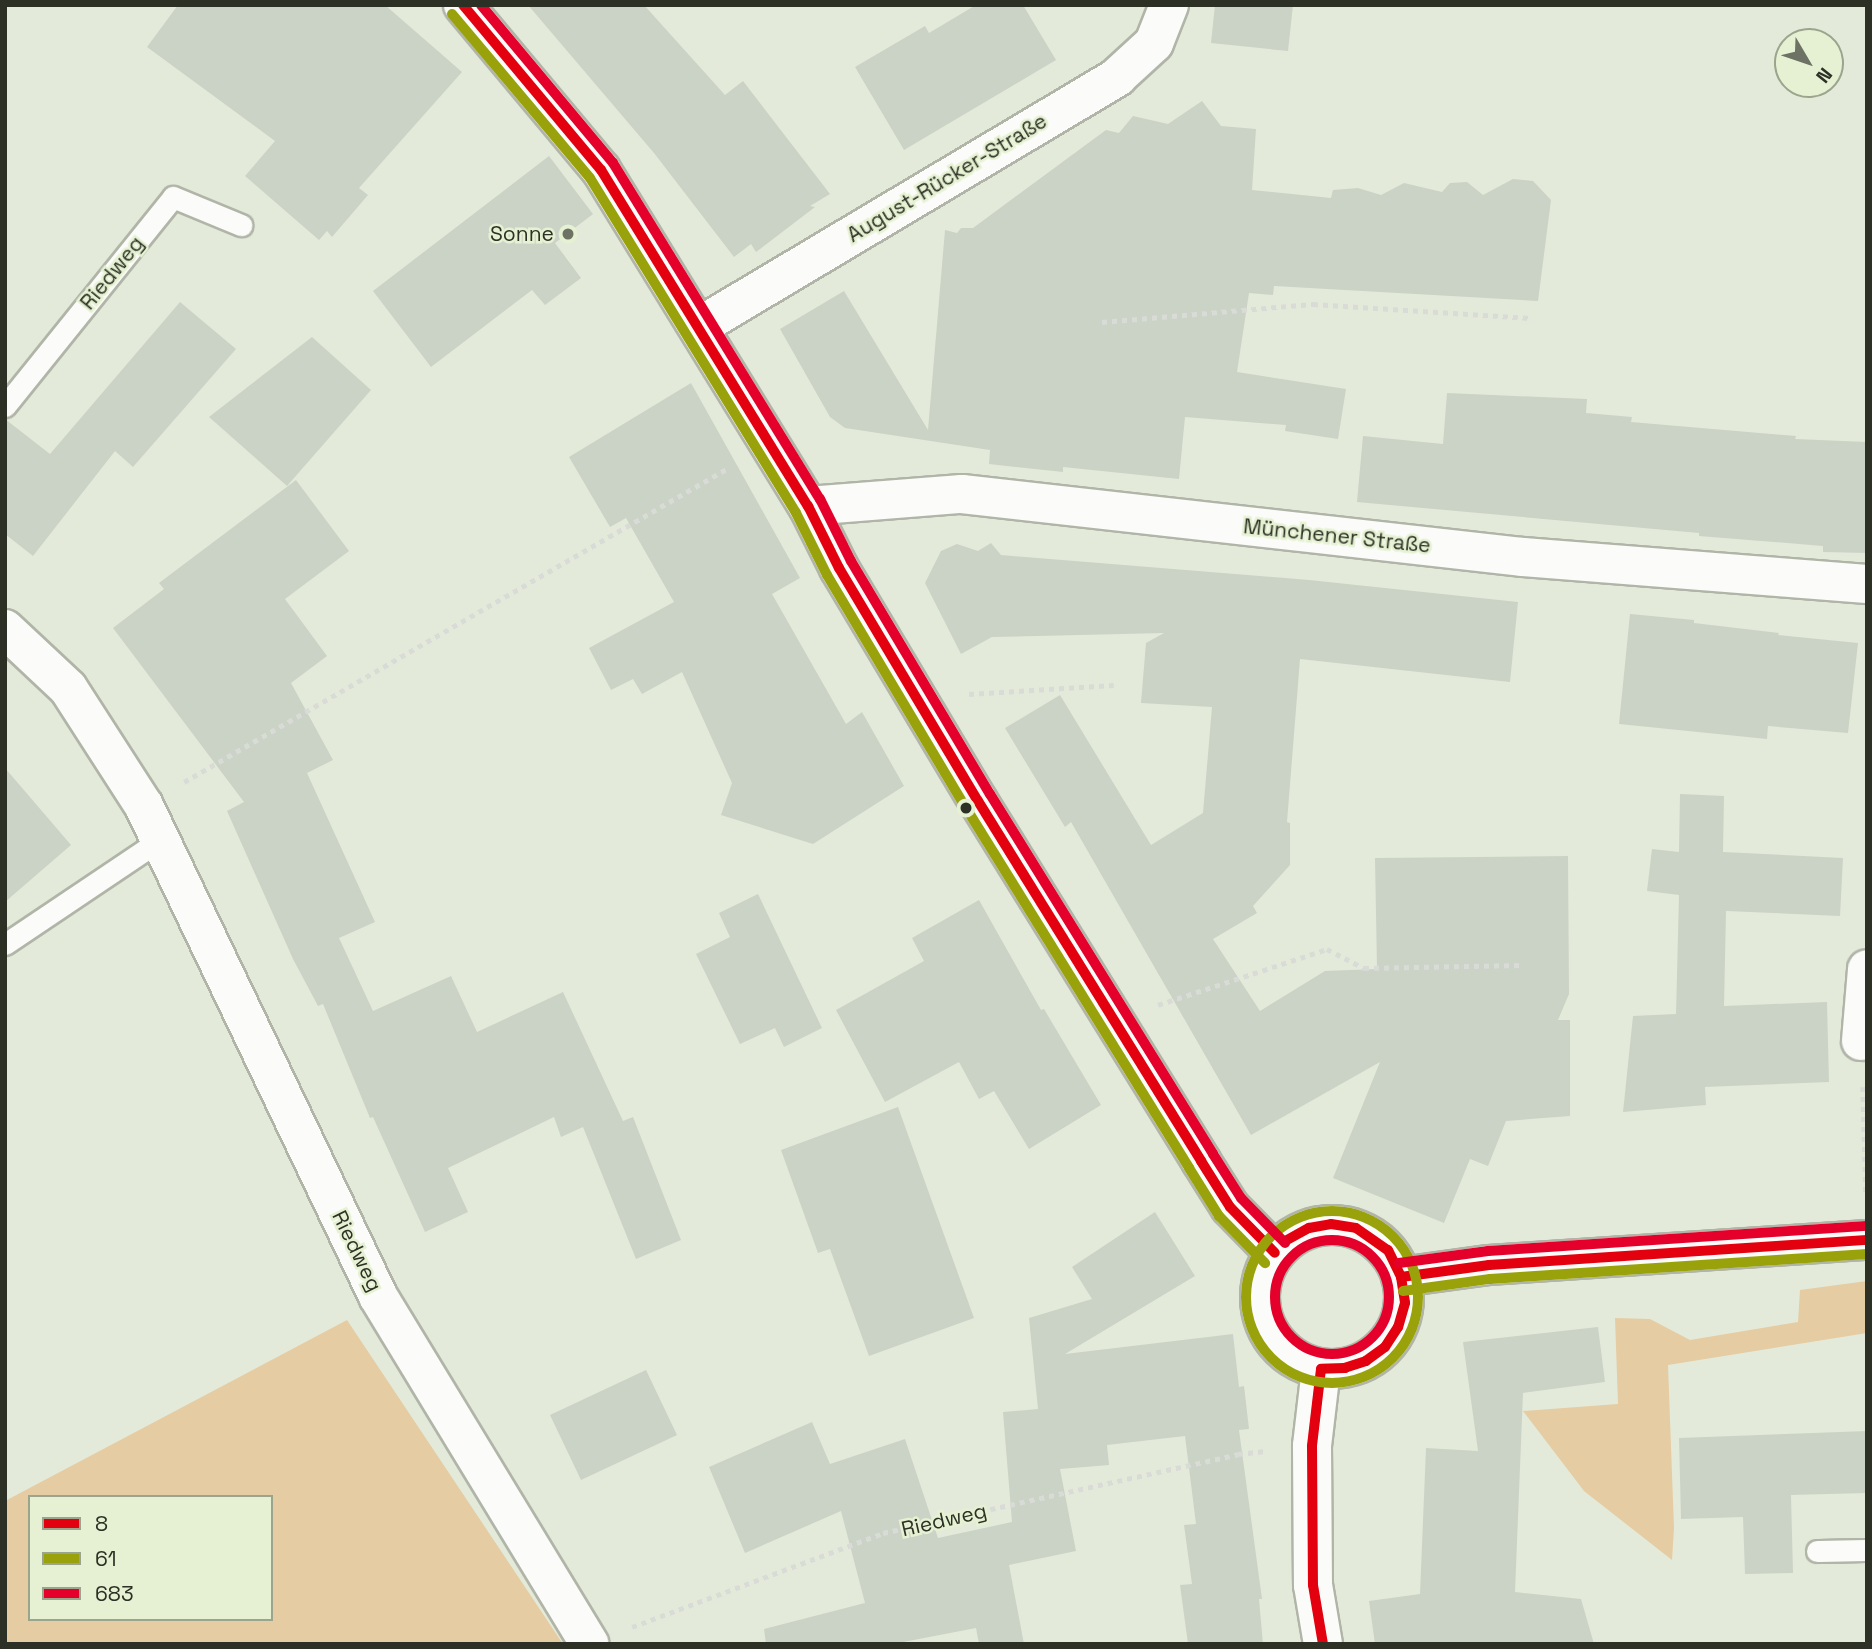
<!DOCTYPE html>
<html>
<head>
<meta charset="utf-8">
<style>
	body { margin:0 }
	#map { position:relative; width:1872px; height:1649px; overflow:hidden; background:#e4ead9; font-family:"Space Grotesk",sans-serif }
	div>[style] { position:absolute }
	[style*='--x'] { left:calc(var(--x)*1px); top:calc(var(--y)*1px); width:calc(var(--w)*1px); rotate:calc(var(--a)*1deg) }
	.green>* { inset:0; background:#e5cca3 }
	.building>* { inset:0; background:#cbd3c7 }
	.path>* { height:4.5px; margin-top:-2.25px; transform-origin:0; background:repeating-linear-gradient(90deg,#d9dbd6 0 5px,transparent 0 10px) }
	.roads { filter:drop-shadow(2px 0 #b0b5a8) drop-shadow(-2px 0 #b0b5a8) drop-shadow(0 2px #b0b5a8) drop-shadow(0 -2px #b0b5a8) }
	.service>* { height:21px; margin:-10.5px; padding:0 10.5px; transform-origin:10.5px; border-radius:10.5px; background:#fbfcf9 }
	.minor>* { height:38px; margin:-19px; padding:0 19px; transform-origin:19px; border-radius:19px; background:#fbfcf9 }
	.secondary>* { height:38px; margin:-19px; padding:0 19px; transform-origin:19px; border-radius:19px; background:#fbfcf9 }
	.primary>* { height:38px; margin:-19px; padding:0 19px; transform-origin:19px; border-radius:19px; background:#fbfcf9 }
	.primary>.ring { margin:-19px; padding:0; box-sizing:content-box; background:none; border:38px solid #fbfcf9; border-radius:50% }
	.bus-1>* { height:10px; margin:-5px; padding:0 5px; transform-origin:5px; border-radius:5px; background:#e3000f }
	.bus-2>* { height:10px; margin:-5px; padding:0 5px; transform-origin:5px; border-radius:5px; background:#99a20b }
	.bus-2>.ring { margin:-5px; padding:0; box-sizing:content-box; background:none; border:10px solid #99a20b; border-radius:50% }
	.bus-3>* { height:10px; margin:-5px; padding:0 5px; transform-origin:5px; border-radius:5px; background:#e4002b }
	.bus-3>.ring { margin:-5px; padding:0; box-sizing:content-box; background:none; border:10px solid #e4002b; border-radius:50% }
	.dots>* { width:19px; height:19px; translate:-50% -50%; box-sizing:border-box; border:4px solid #e5f1d2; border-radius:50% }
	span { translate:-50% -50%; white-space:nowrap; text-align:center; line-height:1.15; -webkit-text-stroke:5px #e5f1d2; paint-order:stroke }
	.street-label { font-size:21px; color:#2d3125 }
	.poi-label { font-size:21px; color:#2d3125 }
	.right { translate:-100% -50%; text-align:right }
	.frame { position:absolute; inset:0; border:7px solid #2d3125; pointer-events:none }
	.legend { position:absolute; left:28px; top:1495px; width:245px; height:126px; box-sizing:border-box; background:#e5f1d2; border:2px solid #9ba48d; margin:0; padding:9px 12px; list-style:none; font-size:21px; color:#2d3125 }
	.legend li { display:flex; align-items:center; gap:14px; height:35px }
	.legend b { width:35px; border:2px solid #9ba48d }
	.north { position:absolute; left:1774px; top:28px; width:70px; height:70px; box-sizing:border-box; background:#e5f1d2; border:2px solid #9ba48d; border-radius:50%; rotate:129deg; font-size:19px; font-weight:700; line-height:28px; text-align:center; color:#2d3125 }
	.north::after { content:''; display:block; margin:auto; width:24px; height:32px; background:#6d7264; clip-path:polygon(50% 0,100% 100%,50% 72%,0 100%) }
</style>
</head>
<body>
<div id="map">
	<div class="green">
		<i style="clip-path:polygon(1867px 1281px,1867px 1333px,1668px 1365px,1674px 1528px,1672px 1560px,1584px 1491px,1523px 1411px,1618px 1404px,1615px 1318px,1650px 1319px,1690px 1340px,1798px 1322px,1800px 1290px)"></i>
		<i style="clip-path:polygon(evenodd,347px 1320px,563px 1644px,5px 1644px,5px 1501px,347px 1320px,30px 1497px,271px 1497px,271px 1619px,30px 1619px,30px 1497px)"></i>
	</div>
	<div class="building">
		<i style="clip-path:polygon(178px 5px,385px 5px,462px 72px,359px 188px,368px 195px,332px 237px,327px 231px,319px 240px,245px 176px,275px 141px,147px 47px)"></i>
		<i style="clip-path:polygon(528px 5px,644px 5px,725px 95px,743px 81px,830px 194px,810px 206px,815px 207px,756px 252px,751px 244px,734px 257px,654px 153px)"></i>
		<i style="clip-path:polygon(976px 5px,1023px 5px,1056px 60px,904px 150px,855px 67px,925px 26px,929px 33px)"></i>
		<i style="clip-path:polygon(1215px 5px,1293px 5px,1288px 51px,1211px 43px)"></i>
		<i style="clip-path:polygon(1202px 101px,1221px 126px,1256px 129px,1252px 190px,1331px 198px,1333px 190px,1358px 188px,1381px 195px,1404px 183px,1442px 192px,1450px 183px,1467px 182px,1483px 195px,1513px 179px,1533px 181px,1551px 200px,1538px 301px,1274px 286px,1273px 295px,1249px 293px,1237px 372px,1346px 389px,1338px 439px,1285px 431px,1286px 425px,1185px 417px,1179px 479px,1063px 467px,1063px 472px,989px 464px,990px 450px,845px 428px,830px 417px,780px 329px,844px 291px,928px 430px,945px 230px,957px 233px,961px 228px,973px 228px,1106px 130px,1119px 133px,1133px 116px,1168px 124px)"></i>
		<i style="clip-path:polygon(549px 156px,593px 214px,555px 243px,581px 278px,545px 305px,532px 290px,431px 367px,373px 291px)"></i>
		<i style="clip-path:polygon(180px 302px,236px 349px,133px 467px,115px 451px,33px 556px,5px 534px,5px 419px,50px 454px)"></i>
		<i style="clip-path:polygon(312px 337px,371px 390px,287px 486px,209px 417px)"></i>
		<i style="clip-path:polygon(691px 383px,800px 578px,772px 594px,846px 724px,862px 712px,904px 786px,813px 844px,721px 815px,732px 783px,682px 672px,642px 694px,633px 679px,611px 690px,589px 648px,674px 602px,626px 518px,610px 527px,569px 457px)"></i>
		<i style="clip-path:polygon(1447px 393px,1587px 399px,1586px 413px,1632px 417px,1631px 422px,1796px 436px,1795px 439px,1867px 442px,1867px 553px,1823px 552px,1823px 546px,1699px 536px,1699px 533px,1357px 502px,1363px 436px,1443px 444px)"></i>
		<i style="clip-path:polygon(296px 480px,349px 551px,285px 599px,327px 656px,291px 683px,333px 760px,307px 773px,375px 922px,339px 938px,373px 1011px,451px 976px,477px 1032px,563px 992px,623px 1121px,633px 1117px,681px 1240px,636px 1259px,583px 1127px,561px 1137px,554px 1117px,448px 1168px,468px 1212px,425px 1232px,373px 1117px,370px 1118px,323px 1004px,318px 1006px,293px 959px,227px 811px,244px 802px,113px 628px,164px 589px,159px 583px)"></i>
		<i style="clip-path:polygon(991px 543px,1001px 555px,1309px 580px,1518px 602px,1510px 682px,1300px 659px,1287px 822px,1290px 823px,1290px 865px,1253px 906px,1257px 913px,1213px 939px,1260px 1011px,1325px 971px,1377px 969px,1375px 858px,1568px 856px,1569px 994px,1558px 1020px,1570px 1020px,1570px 1116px,1506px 1121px,1488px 1166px,1470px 1159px,1444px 1223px,1333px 1178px,1380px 1062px,1251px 1135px,1071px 822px,1065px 827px,1005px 728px,1060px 695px,1151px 845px,1203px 813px,1212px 707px,1141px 703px,1146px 643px,1164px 633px,992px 637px,961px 654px,925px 583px,941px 551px,957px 544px,978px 551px)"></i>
		<i style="clip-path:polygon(1630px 614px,1694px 620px,1694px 623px,1779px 633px,1778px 635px,1858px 643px,1848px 733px,1768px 726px,1767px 739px,1619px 724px)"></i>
		<i style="clip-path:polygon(5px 768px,71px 845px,5px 902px)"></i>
		<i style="clip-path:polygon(1680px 794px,1724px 796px,1723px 852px,1843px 858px,1840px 916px,1726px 911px,1724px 1006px,1827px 1002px,1829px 1082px,1705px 1087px,1706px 1105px,1623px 1112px,1633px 1016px,1676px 1014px,1679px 895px,1647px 891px,1652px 849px,1679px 852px)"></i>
		<i style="clip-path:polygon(758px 894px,822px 1028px,784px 1047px,775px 1028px,740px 1044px,696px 954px,730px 937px,719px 913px)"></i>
		<i style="clip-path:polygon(979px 900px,1041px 1010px,1044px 1009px,1101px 1105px,1029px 1149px,994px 1091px,979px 1099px,959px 1062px,885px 1102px,836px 1010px,924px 961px,912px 938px)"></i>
		<i style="clip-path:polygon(898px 1107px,974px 1318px,869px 1356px,830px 1249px,818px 1253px,781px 1150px)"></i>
		<i style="clip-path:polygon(1155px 1212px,1195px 1276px,1065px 1354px,1233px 1334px,1239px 1387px,1244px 1386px,1249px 1429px,1239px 1430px,1262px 1599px,1259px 1599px,1263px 1644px,1188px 1644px,1180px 1585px,1192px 1584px,1184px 1525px,1196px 1524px,1185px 1436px,1107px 1445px,1109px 1465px,1060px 1469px,1076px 1551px,1009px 1565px,1024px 1644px,979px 1644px,976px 1628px,893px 1644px,766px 1644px,764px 1629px,865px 1603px,841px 1511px,745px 1553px,709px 1467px,812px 1422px,830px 1464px,905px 1439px,938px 1538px,1012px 1522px,1003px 1412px,1038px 1409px,1029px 1318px,1092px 1299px,1072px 1267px)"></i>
		<i style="clip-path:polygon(1598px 1327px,1605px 1382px,1523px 1393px,1515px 1592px,1581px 1599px,1594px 1644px,1375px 1644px,1369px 1601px,1420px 1594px,1426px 1448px,1478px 1451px,1463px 1342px)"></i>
		<i style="clip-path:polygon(646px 1370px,677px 1435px,581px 1480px,550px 1415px)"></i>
		<i style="clip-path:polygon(1867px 1431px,1867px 1493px,1791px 1495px,1793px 1573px,1745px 1574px,1743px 1517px,1681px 1519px,1679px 1438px)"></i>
	</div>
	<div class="path">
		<i style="--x:1102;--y:322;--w:212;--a:-4.9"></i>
		<i style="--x:1313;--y:304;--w:218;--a:3.7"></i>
		<i style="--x:969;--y:694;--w:145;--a:-3.6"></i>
		<i style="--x:184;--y:782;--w:628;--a:-29.99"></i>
		<i style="--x:1158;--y:1005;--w:178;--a:-18.3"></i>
		<i style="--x:1327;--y:949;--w:42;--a:27.2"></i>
		<i style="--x:1364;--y:968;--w:158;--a:-1.1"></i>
		<i style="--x:1863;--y:1087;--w:107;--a:88.4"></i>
		<i style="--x:632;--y:1627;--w:268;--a:-20.5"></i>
		<i style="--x:883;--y:1533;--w:364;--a:-12.5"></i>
		<i style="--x:1238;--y:1454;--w:28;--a:-6"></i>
	</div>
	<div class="roads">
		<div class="service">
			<i style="--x:5;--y:406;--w:268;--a:-51.2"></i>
			<i style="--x:173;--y:197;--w:74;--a:22.4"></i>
			<i style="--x:5;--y:944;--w:187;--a:-33.9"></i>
			<i style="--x:1817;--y:1551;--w:50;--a:-1.1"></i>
		</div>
		<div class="minor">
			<i style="--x:700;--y:326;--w:486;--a:-30.8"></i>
			<i style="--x:1117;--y:77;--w:50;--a:-42.6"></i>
			<i style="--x:1154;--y:43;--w:41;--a:-68.5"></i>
			<i style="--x:808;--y:506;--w:154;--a:-4.5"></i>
			<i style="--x:962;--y:494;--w:565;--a:6.41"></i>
			<i style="--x:1523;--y:557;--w:345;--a:4.5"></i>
			<i style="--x:5;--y:629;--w:86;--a:43.1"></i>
			<i style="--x:68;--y:688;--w:140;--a:57.2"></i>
			<i style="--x:144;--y:806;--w:543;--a:64.47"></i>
			<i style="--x:378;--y:1296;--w:407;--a:58.7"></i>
			<i style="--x:1861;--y:1041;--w:72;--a:-85.2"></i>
		</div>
		<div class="secondary">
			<i style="--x:1321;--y:1369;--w:78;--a:96.7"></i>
			<i style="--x:1312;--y:1446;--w:139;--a:89.6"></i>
			<i style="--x:1313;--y:1585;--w:60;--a:80.4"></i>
		</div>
		<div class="primary">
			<i style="--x:463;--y:5;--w:215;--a:50.1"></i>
			<i style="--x:601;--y:170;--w:395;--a:58.4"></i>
			<i style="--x:808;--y:506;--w:69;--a:63.4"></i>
			<i style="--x:839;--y:568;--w:271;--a:59.2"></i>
			<i style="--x:978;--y:801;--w:423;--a:58.2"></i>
			<i style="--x:1201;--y:1161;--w:54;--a:57.8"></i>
			<i style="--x:1230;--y:1207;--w:64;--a:45.6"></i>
			<i class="ring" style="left:1260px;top:1225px;width:106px;height:106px"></i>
			<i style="--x:1401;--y:1277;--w:89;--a:-7.8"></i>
			<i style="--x:1489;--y:1265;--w:379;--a:-3.8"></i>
		</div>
	</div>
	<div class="bus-1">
		<i style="--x:463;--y:5;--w:215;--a:50.1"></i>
		<i style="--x:601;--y:170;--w:395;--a:58.4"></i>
		<i style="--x:808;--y:506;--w:69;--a:63.4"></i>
		<i style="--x:839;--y:568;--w:271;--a:59.2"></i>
		<i style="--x:978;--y:801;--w:423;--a:58.2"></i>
		<i style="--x:1201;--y:1161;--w:54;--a:57.8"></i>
		<i style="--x:1230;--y:1207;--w:64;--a:45.6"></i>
		<i style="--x:1287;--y:1240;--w:25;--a:-29"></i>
		<i style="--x:1309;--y:1228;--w:22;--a:-10"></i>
		<i style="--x:1331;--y:1224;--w:25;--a:9"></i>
		<i style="--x:1356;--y:1228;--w:39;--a:35"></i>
		<i style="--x:1388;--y:1250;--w:30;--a:64"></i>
		<i style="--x:1401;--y:1277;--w:26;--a:81"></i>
		<i style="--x:1405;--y:1303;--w:25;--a:106"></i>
		<i style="--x:1398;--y:1327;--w:24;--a:123"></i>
		<i style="--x:1385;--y:1347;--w:24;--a:144"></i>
		<i style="--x:1366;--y:1361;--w:22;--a:162"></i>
		<i style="--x:1345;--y:1368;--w:24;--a:178"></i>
		<i style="--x:1401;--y:1277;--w:89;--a:-7.8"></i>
		<i style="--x:1489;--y:1265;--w:379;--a:-3.8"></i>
		<i style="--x:1321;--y:1369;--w:78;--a:96.7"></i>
		<i style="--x:1312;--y:1446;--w:139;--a:89.6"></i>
		<i style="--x:1313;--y:1585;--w:60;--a:80.4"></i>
	</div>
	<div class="bus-2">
		<i style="--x:452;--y:14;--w:214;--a:49.9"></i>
		<i style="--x:590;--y:178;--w:393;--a:58.4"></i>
		<i style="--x:796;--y:513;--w:69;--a:63.4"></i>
		<i style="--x:827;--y:575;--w:271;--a:59.2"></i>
		<i style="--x:966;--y:808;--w:423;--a:58.2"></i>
		<i style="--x:1189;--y:1168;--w:57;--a:58"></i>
		<i style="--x:1219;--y:1216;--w:66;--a:45.6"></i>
		<i class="ring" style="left:1246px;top:1211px;width:162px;height:162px"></i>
		<i style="--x:1403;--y:1291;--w:88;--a:-7.9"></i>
		<i style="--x:1490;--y:1279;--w:378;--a:-3.8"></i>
	</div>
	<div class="bus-3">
		<i style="--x:481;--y:5;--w:206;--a:50.1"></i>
		<i style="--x:613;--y:163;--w:395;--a:58.4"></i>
		<i style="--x:820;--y:499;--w:69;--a:63.4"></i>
		<i style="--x:851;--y:561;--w:271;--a:59.2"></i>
		<i style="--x:990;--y:794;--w:423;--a:58.2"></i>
		<i style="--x:1213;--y:1154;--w:52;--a:57.5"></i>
		<i style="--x:1241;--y:1198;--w:63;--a:45.6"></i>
		<i class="ring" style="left:1275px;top:1240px;width:104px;height:104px"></i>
		<i style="--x:1399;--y:1263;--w:90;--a:-7.7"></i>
		<i style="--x:1488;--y:1251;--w:379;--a:-3.8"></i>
	</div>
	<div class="dots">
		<i style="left:568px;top:234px;background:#6d7264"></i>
		<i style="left:966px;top:808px;background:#2d3125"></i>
	</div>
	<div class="street-label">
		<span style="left:947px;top:178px;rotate:-31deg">August-Rücker-Straße</span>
		<span style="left:112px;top:273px;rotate:-51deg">Riedweg</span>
		<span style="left:1337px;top:536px;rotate:6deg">Münchener Straße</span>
		<span style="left:357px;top:1251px;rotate:64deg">Riedweg</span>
		<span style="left:944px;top:1520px;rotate:-13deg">Riedweg</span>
	</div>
	<div class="poi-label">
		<span class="right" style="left:554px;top:234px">Sonne</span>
	</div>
	<div class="frame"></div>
	<ul class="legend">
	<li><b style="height:9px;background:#e3000f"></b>8</li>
	<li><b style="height:9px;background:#99a20b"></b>61</li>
	<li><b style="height:9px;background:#e4002b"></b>683</li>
	</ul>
	<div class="north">N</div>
</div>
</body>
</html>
